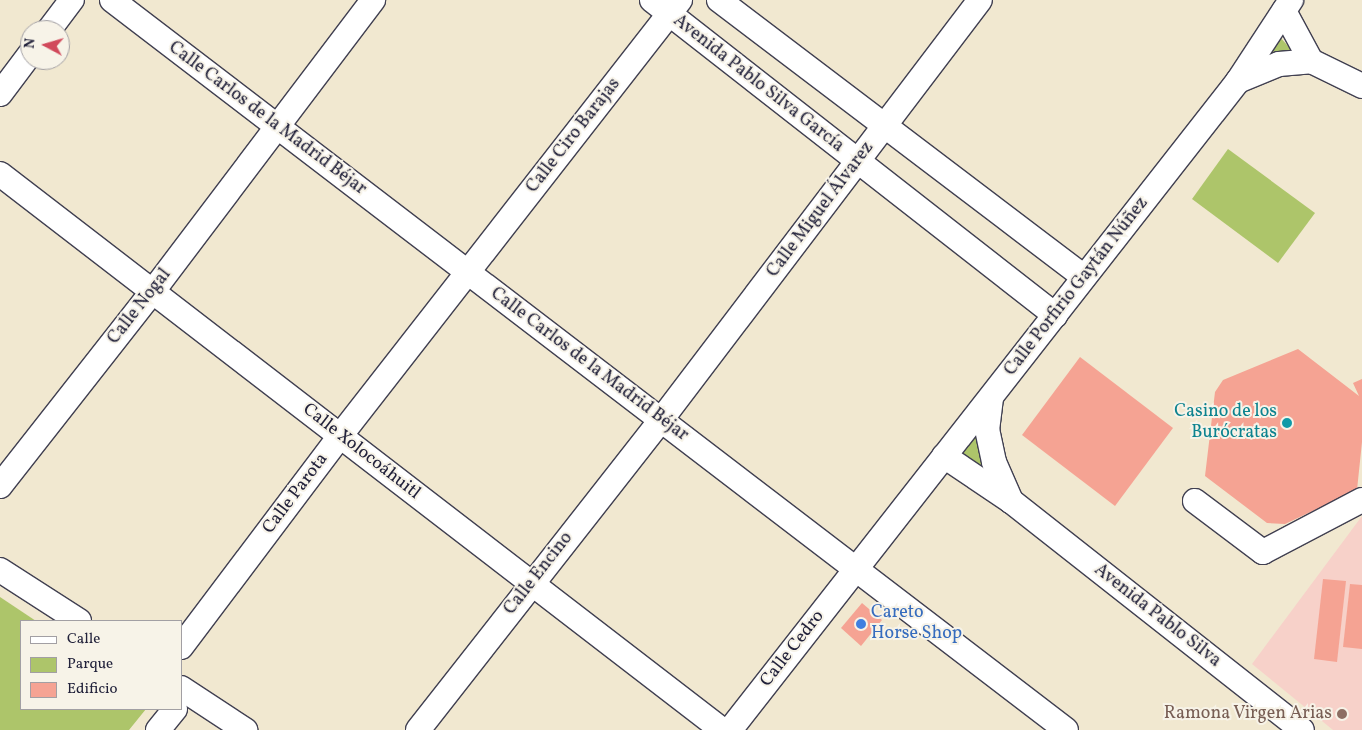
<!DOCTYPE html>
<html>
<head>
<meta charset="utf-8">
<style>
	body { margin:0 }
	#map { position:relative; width:1362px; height:730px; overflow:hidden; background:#f1e8d0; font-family:Vollkorn,serif }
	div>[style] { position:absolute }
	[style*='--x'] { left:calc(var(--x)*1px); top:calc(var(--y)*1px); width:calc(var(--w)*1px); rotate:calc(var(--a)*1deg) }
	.built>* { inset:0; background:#f7d1c9 }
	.green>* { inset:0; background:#adc56a }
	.building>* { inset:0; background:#f5a393 }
	.roads { filter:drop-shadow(1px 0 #414051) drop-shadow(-1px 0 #414051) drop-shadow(0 1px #414051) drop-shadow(0 -1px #414051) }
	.minor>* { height:24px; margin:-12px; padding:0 12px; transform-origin:12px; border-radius:12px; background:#fff }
	.dots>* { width:14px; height:14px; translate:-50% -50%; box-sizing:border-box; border:2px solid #f7f3e8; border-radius:50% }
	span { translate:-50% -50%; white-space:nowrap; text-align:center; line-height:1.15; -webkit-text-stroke:4px #f7f3e8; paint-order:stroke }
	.street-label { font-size:18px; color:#22223b }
	.culture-label { font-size:18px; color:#0d838f }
	.right { translate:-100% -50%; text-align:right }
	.shop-label { font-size:18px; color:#366cbe }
	.left { translate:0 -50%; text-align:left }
	.education-label { font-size:18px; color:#785e54 }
	.legend { position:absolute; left:20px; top:620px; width:162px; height:90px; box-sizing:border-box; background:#f7f3e8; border:1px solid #a29fa3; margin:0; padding:6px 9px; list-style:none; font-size:15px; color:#22223b }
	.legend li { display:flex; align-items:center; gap:10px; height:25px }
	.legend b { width:25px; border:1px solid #a29fa3 }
	.north { position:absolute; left:20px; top:20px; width:50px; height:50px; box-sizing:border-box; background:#f7f3e8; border:1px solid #a29fa3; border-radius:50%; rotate:276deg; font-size:14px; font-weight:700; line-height:20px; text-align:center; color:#22223b }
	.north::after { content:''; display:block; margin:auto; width:18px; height:22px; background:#d1495b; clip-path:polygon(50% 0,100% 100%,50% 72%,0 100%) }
</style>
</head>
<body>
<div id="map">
	<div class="built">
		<i style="clip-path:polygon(1362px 516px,1362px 730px,1333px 730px,1252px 664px)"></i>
	</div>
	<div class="green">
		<i style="clip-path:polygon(1279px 36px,1297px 56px,1262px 62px)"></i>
		<i style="clip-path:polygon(1228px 149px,1315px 213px,1278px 263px,1192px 199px)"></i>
		<i style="clip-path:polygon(977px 425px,987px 471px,957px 450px)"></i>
		<i style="clip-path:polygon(0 597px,36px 621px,21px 621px,21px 709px,146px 709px,129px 730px,0 730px)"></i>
	</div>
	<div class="building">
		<i style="clip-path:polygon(1298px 349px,1359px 396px,1353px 383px,1362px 379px,1362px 442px,1357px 490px,1285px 524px,1267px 523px,1205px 476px,1215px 392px,1223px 380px)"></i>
		<i style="clip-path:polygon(1080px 357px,1173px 428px,1115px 506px,1022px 435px)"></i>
		<i style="clip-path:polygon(1323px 579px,1346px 581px,1337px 662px,1314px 659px)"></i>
		<i style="clip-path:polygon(1350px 584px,1362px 585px,1362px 649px,1343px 647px)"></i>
		<i style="clip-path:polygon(862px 603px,882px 620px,861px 646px,841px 628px)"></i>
	</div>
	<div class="roads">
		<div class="minor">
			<i style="--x:112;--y:0;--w:1201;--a:37.42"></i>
			<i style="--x:652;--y:0;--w:512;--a:38.01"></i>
			<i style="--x:719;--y:0;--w:458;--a:37.2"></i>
			<i style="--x:1284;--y:11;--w:57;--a:61.6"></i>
			<i style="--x:49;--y:30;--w:38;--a:-53"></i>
			<i style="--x:1311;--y:61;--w:57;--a:26.1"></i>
			<i style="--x:1238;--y:81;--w:44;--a:-22.5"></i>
			<i style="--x:1279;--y:64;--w:32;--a:-5"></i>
			<i style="--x:0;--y:94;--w:50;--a:-53.1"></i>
			<i style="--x:0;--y:174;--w:911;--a:37.6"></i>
			<i style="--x:991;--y:398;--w:31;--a:97"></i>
			<i style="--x:987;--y:429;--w:34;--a:78"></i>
			<i style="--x:994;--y:462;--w:43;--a:66.4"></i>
			<i style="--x:1011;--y:501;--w:370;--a:38.2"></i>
			<i style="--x:944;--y:456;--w:81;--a:33.9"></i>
			<i style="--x:0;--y:486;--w:248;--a:-51.9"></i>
			<i style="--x:153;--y:291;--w:365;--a:-52.9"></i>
			<i style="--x:1195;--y:501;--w:85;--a:36.9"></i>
			<i style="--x:1263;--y:552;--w:112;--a:-27.7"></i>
			<i style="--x:0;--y:570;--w:94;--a:32.8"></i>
			<i style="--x:181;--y:647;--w:264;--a:-53"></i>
			<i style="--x:340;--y:436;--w:553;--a:-52.05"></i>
			<i style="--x:181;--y:688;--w:77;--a:33.3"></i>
			<i style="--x:158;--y:730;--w:27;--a:-51"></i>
			<i style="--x:418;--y:730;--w:394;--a:-51.9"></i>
			<i style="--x:661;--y:420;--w:527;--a:-52.78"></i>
			<i style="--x:730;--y:730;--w:824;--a:-51.95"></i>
			<i style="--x:1238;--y:81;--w:97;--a:-56.8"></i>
		</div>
	</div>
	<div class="dots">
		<i style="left:1287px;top:423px;background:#0f9aa8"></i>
		<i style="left:861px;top:624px;background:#3f7fe0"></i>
		<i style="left:1342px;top:714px;background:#8d6e63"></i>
	</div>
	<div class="street-label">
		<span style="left:758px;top:84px;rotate:38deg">Avenida Pablo Silva García</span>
		<span style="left:267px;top:119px;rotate:37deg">Calle Carlos de la Madrid Béjar</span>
		<span style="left:574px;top:136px;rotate:-52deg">Calle Ciro Barajas</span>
		<span style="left:821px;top:210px;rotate:-53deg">Calle Miguel Álvarez</span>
		<span style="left:1077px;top:287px;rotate:-52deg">Calle Porfirio Gaytán Núñez</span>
		<span style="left:140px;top:307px;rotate:-52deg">Calle Nogal</span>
		<span style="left:589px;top:365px;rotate:37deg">Calle Carlos de la Madrid Béjar</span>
		<span style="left:361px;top:452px;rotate:38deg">Calle Xolocoáhuitl</span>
		<span style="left:296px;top:494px;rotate:-53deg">Calle Parota</span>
		<span style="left:539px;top:574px;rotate:-52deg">Calle Encino</span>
		<span style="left:1157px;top:616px;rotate:38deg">Avenida Pablo Silva</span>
		<span style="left:793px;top:649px;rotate:-52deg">Calle Cedro</span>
	</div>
	<div class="culture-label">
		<span class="right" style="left:1277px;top:423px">Casino de los<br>Burócratas</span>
	</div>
	<div class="shop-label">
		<span class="left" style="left:871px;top:624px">Careto<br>Horse Shop</span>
	</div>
	<div class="education-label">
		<span class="right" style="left:1332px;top:714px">Ramona Virgen Arias</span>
	</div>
	<ul class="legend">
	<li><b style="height:6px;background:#fff"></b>Calle</li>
	<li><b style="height:14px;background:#adc56a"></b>Parque</li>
	<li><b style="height:14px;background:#f5a393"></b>Edificio</li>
	</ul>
	<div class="north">N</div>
</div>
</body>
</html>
